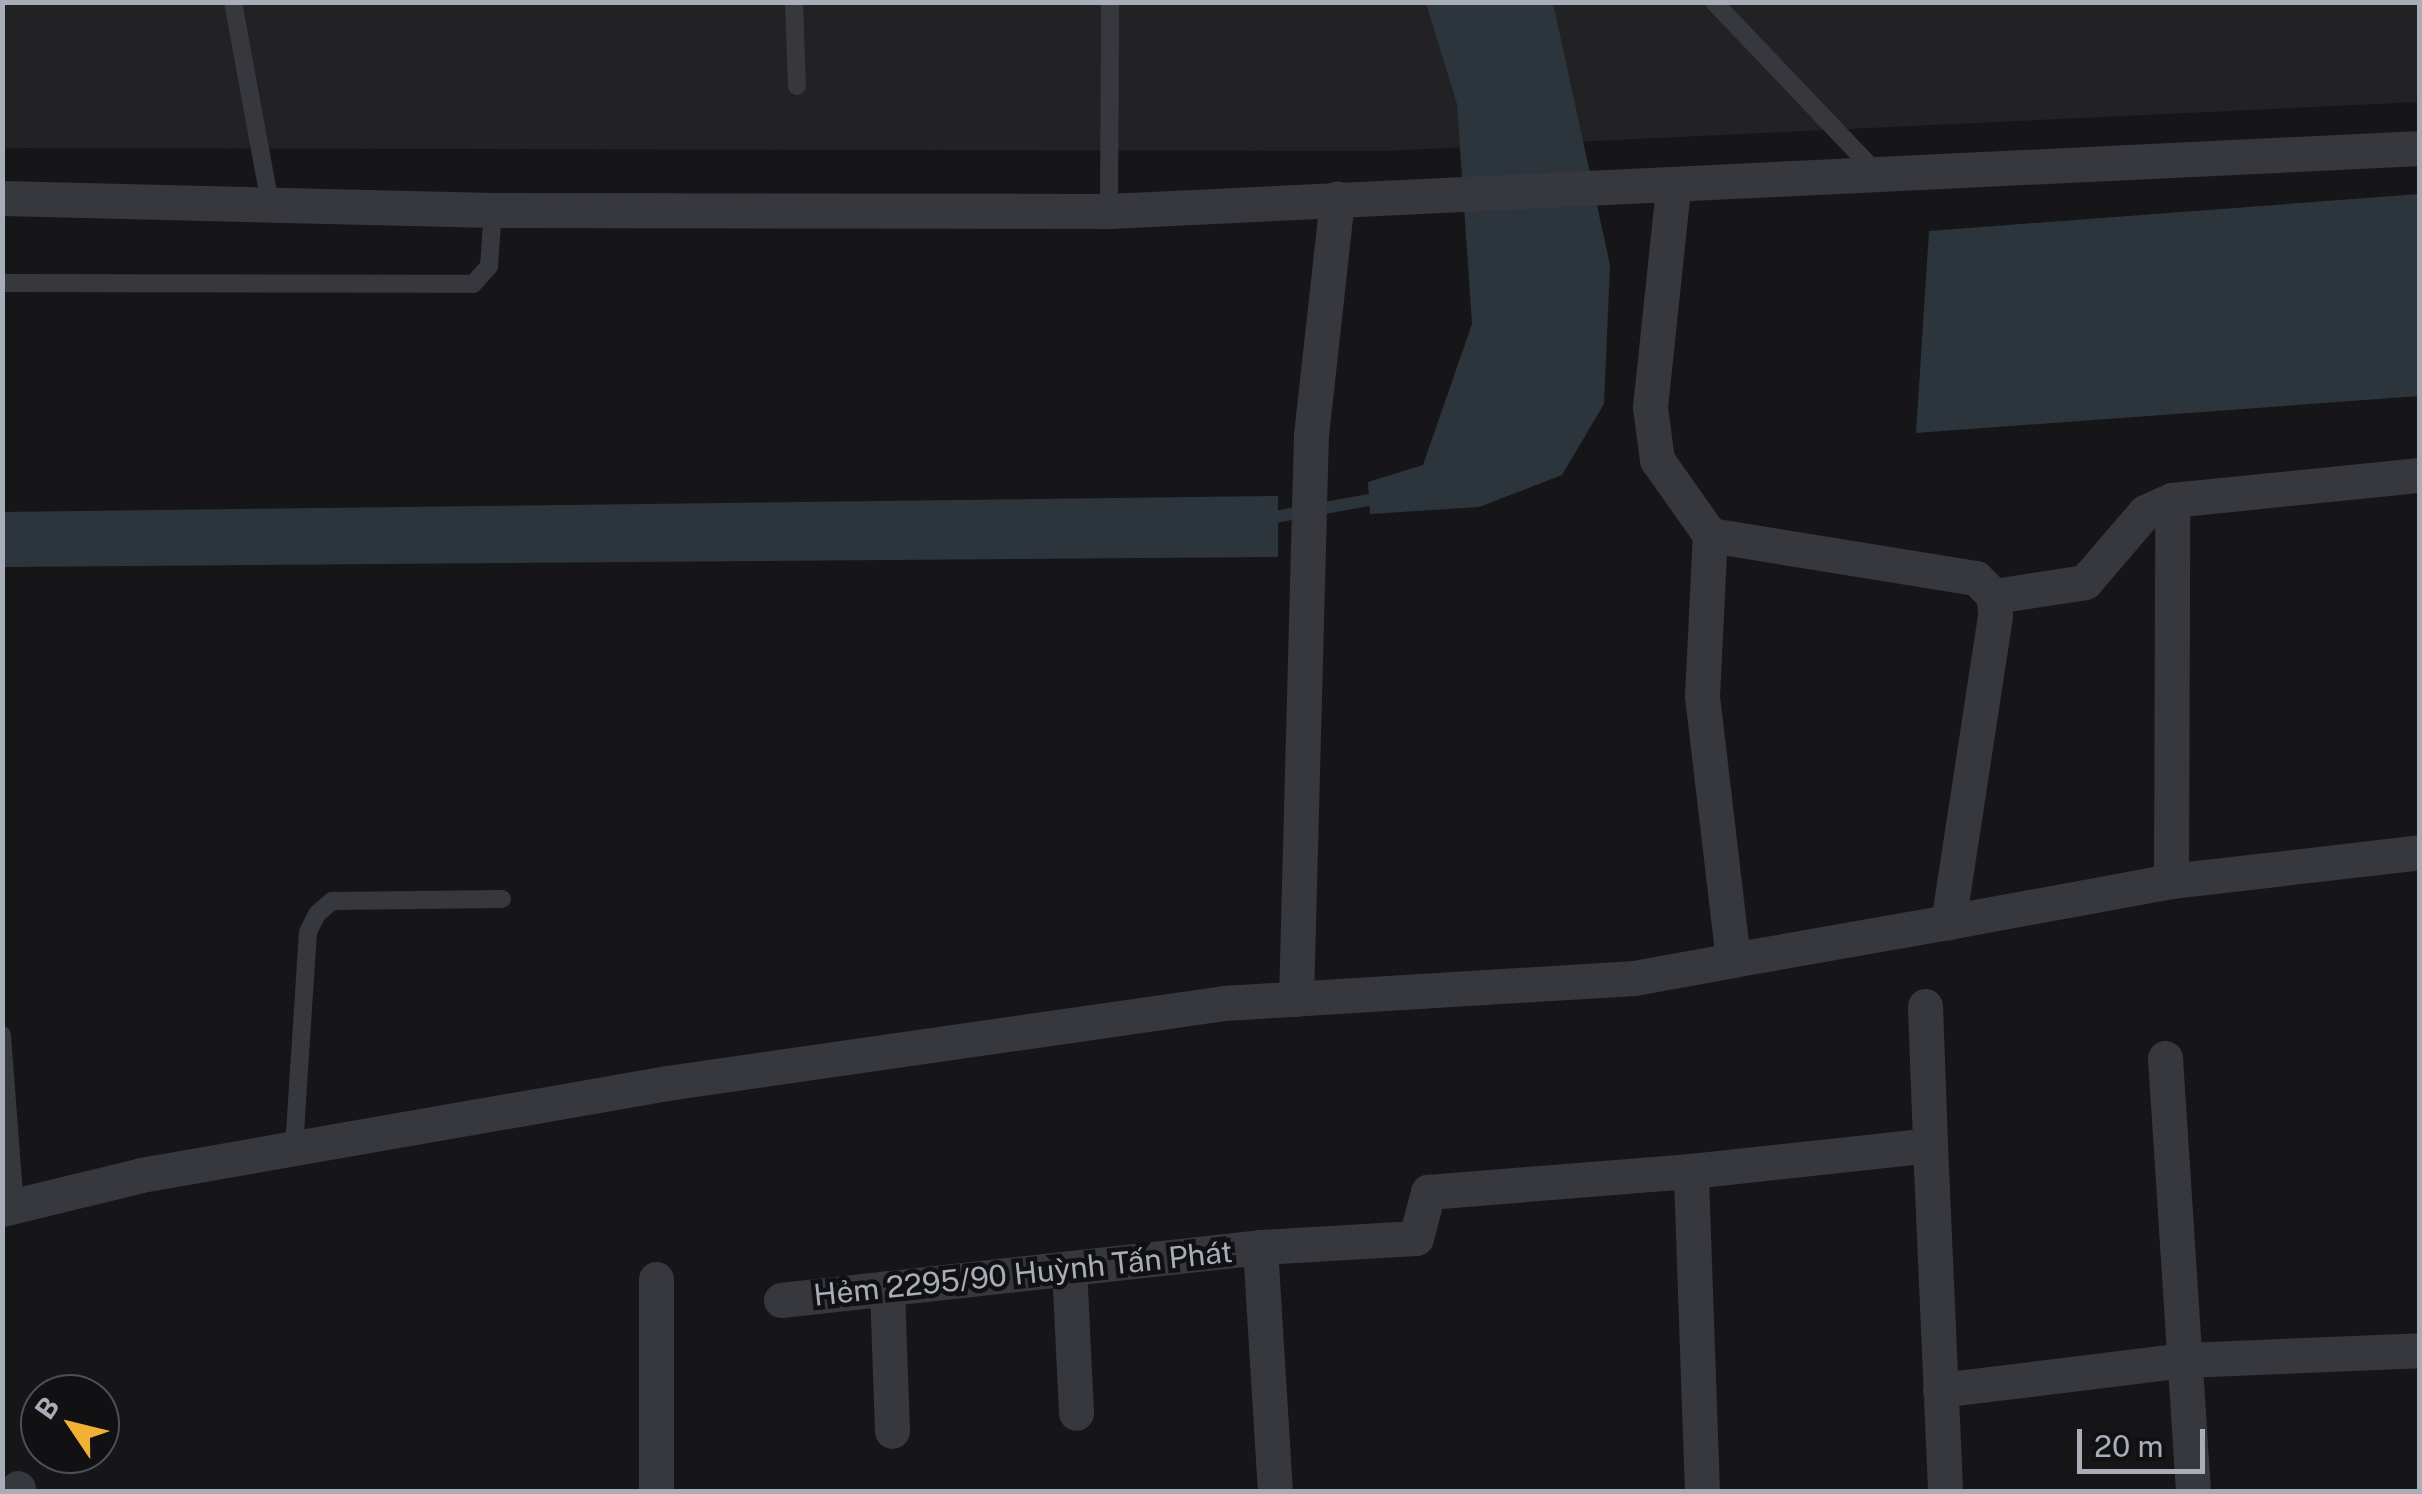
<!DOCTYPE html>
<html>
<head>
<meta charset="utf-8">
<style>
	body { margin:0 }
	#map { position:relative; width:2422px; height:1494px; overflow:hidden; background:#161618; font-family:"Public Sans",sans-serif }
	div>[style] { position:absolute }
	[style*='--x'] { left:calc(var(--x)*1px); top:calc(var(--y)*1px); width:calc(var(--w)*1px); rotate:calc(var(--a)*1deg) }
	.built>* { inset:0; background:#222225 }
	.water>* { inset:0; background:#2c353c }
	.stream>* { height:12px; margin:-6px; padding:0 6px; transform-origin:6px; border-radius:6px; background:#2c353c }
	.lane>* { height:18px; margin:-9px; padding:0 9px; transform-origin:9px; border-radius:9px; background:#37383d }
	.street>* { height:35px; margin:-17.5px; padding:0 17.5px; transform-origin:17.5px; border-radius:17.5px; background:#37383d }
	span { translate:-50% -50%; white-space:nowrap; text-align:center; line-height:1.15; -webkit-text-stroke:9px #111113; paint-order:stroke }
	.street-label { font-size:30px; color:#a8adb8 }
	.frame { position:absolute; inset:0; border:5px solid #a8adb8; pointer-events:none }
	.north { position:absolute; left:20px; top:1374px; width:100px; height:100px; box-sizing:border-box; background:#111113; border:2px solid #4d4f55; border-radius:50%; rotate:305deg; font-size:28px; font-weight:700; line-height:40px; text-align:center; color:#a8adb8 }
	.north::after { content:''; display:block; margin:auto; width:35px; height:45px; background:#f2b134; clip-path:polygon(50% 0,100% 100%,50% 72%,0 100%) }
	.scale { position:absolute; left:2077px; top:1429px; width:128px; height:45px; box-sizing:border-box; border:5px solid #a8adb8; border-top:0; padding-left:12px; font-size:30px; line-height:35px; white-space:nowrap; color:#a8adb8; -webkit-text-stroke:8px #111113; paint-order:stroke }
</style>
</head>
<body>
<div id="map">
	<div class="built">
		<i style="clip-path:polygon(3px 3px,2419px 3px,2419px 102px,1384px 151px,3px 148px)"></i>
	</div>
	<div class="water">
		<i style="clip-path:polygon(1426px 3px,1553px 3px,1610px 265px,1604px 404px,1562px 475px,1479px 507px,1370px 514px,1368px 482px,1423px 465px,1472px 324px,1457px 104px)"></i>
		<i style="clip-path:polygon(2419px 194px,2419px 396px,1916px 433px,1929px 231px)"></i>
		<i style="clip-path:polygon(1278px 496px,1278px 557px,3px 567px,3px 512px)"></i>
	</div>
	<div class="stream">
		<i style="--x:1264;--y:519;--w:107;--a:-10.3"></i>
	</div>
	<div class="lane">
		<i style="--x:233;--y:2;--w:204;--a:79.6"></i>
		<i style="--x:794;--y:2;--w:84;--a:88"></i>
		<i style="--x:1714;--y:2;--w:235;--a:46.4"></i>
		<i style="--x:1109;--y:211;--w:209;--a:-89.7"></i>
		<i style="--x:2;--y:283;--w:471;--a:0.1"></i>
		<i style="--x:473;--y:284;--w:24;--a:-48"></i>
		<i style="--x:489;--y:266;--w:56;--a:-85.9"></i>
		<i style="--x:2;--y:1035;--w:171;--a:85.7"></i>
		<i style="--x:294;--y:1148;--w:216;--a:-86.3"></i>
		<i style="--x:308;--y:932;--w:20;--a:-63"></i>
		<i style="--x:317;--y:914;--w:20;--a:-41"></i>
		<i style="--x:332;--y:901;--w:170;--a:-0.7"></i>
	</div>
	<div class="street">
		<i style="--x:2;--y:198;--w:491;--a:1.4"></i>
		<i style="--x:493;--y:210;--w:616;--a:0.09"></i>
		<i style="--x:1109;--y:211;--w:1313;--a:-2.75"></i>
		<i style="--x:1710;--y:535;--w:269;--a:9.2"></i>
		<i style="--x:1976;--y:578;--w:25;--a:45"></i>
		<i style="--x:1994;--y:596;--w:20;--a:87"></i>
		<i style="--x:1995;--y:616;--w:310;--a:98.7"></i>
		<i style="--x:1948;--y:922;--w:218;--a:170"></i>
		<i style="--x:1994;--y:596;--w:92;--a:-8.7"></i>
		<i style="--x:2085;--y:582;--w:92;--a:-49.4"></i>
		<i style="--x:2145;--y:512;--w:30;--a:-24"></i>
		<i style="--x:2172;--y:500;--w:249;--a:-5.8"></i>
		<i style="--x:2171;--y:881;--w:381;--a:-89.8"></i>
		<i style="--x:1948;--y:922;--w:227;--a:-10.4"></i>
		<i style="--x:2171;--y:881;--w:251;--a:-6.6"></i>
		<i style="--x:1296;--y:999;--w:564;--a:-88.48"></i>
		<i style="--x:1311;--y:435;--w:238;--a:-83.7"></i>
		<i style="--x:1925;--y:1006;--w:139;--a:87.9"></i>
		<i style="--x:2165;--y:1058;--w:435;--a:86.3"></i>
		<i style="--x:2;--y:1209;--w:143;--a:-13.7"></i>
		<i style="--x:141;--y:1175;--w:534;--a:-9.92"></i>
		<i style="--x:667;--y:1083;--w:563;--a:-8.17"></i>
		<i style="--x:1224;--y:1003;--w:411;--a:-3.5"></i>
		<i style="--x:1634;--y:978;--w:101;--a:-10.3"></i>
		<i style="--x:1733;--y:960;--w:266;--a:-96.7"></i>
		<i style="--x:1702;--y:696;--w:161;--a:-87.2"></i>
		<i style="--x:1710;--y:535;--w:92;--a:-125.2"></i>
		<i style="--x:1657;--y:460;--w:53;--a:-97.5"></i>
		<i style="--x:1650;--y:407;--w:220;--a:-84"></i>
		<i style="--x:1260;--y:1247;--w:156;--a:-3.3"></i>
		<i style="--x:1416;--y:1238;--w:48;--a:-75.4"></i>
		<i style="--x:1428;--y:1192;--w:264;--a:-4.6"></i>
		<i style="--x:1069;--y:1268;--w:145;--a:87.2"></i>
		<i style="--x:656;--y:1279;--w:213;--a:90"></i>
		<i style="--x:887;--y:1288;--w:143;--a:88"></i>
		<i style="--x:781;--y:1300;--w:482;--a:-6.3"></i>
		<i style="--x:1260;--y:1247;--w:245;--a:86.5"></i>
		<i style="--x:1940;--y:1390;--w:247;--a:-7"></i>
		<i style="--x:2185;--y:1360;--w:235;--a:-2.4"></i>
		<i style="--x:17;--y:1492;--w:4;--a:-76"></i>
		<i style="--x:1702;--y:1492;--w:321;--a:-92"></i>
		<i style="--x:1691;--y:1171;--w:240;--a:-6.2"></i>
		<i style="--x:1930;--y:1145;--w:347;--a:87.5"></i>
	</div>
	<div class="street-label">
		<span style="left:1023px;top:1273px;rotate:-6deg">Hẻm 2295/90 Huỳnh Tấn Phát</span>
	</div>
	<div class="frame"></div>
	<div class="north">B</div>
	<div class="scale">20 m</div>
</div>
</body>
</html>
